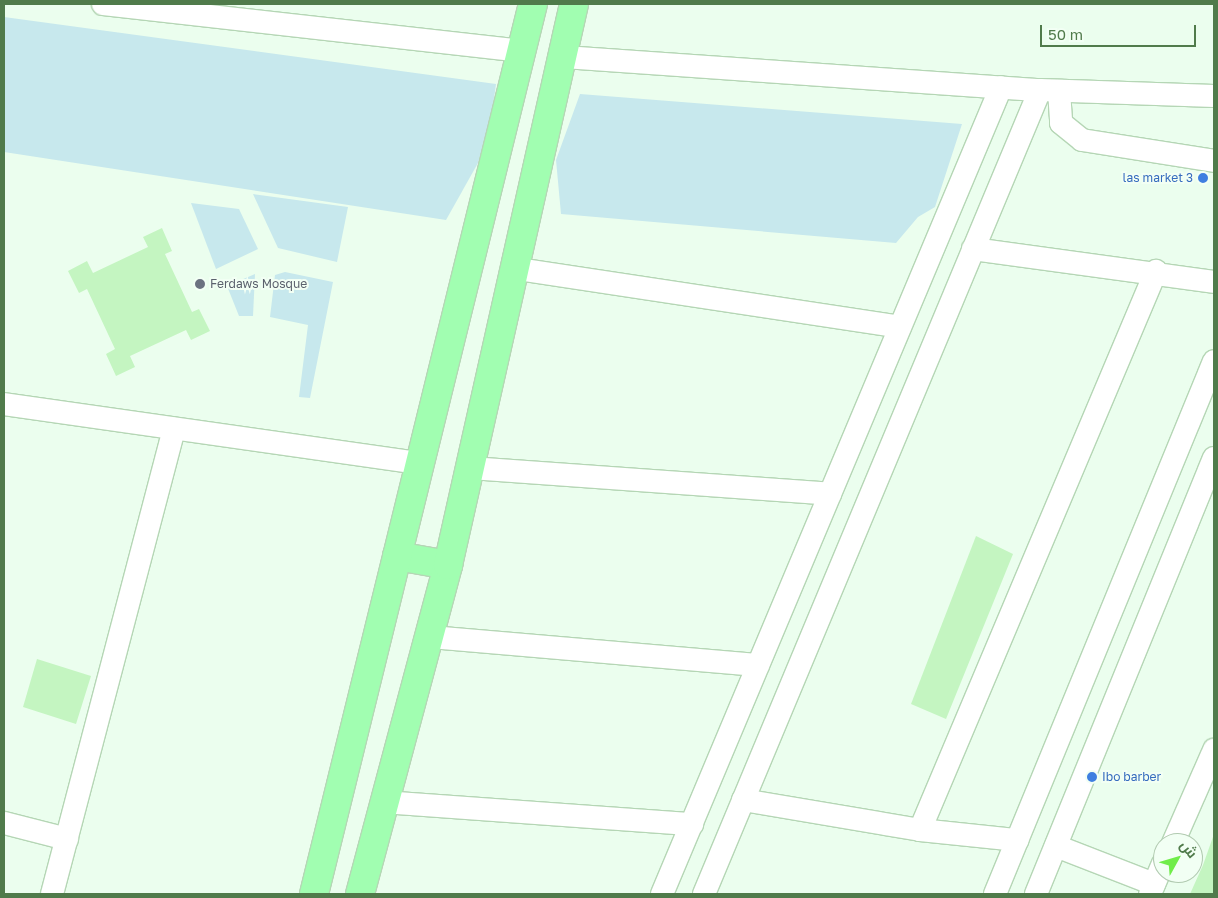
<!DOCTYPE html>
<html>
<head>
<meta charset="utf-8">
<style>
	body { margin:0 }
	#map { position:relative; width:1218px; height:898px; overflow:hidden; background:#ebfeee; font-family:"Golos Text",Cairo,sans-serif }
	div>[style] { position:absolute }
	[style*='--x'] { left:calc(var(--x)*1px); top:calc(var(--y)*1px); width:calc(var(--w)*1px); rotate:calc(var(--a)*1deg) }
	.green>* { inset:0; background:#c7e8ed }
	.building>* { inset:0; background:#c4f5c1 }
	.roads { filter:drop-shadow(1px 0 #b5d6b5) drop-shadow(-1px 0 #b5d6b5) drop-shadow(0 1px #b5d6b5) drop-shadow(0 -1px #b5d6b5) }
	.minor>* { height:22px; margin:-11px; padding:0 11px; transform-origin:11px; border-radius:11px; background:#fff }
	.major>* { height:28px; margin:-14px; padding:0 14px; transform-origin:14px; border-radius:14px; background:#a1feb1 }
	.dots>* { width:14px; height:14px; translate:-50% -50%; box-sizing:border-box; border:2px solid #f2fff4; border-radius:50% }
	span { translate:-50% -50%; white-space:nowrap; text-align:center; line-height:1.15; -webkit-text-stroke:4px #f2fff4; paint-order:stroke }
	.shop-label { font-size:12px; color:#366cbe }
	.right { translate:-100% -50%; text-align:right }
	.left { translate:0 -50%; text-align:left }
	.worship-label { font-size:12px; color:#5b616d }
	.frame { position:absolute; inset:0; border:5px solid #507b4b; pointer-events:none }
	.north { position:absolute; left:1153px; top:833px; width:50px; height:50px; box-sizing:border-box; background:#f2fff4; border:1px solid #b1cab0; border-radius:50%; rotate:51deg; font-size:14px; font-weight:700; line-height:20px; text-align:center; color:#507b4b }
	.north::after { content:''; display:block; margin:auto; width:18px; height:22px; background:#70ed4a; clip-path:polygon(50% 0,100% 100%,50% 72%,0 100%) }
	.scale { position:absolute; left:1040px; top:25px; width:156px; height:22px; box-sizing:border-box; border:2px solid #507b4b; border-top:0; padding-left:6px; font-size:15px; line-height:18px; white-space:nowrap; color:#507b4b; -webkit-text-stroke:4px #f2fff4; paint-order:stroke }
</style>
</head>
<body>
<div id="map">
	<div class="green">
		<i style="clip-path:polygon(4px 17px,496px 84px,491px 121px,478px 163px,446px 220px,4px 152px)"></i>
		<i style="clip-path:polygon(580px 94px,962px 124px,935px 207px,918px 217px,896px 243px,561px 214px,556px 160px)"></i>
		<i style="clip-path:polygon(253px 194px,348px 207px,337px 262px,278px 248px)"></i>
		<i style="clip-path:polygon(191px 203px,239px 209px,258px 249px,216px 269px)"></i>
		<i style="clip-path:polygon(285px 272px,333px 282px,310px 398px,299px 397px,308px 325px,270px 317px,275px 275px)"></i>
		<i style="clip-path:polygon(255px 274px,253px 316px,239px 316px,227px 286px)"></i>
	</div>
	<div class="building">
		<i style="clip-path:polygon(162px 228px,172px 251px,165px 254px,192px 312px,199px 309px,210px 331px,191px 340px,186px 330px,130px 356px,135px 367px,116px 376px,106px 354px,115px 349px,87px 289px,79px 293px,68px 271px,87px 261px,93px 273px,148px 247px,143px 237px)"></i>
		<i style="clip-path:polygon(976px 536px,1013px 554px,946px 719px,911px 704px)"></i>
		<i style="clip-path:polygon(37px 659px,91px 676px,76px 724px,23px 707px)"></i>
		<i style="clip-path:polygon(1214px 834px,1214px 894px,1190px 894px,1203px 865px)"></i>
	</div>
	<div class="roads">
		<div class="minor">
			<i style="--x:103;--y:4;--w:420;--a:6.4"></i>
			<i style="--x:564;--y:57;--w:477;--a:4"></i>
			<i style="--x:1040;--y:90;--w:174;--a:2"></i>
			<i style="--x:1059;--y:91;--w:32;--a:86"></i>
			<i style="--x:1061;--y:123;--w:27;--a:39"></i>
			<i style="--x:1082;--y:140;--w:134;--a:9"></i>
			<i style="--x:973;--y:249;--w:243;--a:7.8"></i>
			<i style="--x:518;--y:269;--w:386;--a:8.6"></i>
			<i style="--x:4;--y:404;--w:419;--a:8.1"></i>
			<i style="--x:471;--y:468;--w:360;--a:4.1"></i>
			<i style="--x:430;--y:637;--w:329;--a:4.9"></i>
			<i style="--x:743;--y:800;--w:180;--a:9.6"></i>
			<i style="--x:920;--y:830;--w:98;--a:5.9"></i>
			<i style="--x:383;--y:802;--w:310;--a:4.1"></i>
			<i style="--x:4;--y:823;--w:65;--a:14.3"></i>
			<i style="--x:920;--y:830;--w:607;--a:-67.11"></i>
			<i style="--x:1173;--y:843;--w:102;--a:-66.2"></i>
			<i style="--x:1056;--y:846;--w:105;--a:21.2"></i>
			<i style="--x:52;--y:894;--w:481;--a:-75.3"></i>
			<i style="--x:662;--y:894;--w:875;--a:-67.21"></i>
			<i style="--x:704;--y:894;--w:871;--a:-67.32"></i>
			<i style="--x:995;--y:894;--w:576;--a:-67.66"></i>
			<i style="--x:1036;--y:894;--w:471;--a:-67.8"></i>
			<i style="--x:1150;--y:894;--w:33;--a:-67"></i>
		</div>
		<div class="major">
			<i style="--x:397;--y:556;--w:52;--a:10"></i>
			<i style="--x:314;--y:894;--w:917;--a:-76.18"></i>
			<i style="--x:360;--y:894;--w:341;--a:-75"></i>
			<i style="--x:448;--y:565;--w:575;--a:-77.34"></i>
		</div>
	</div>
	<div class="dots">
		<i style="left:1203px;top:178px;background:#3f7fe0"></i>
		<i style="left:200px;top:284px;background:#6b7280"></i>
		<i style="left:1092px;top:777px;background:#3f7fe0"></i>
	</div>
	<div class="shop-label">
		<span class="right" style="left:1193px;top:178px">las market 3</span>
		<span class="left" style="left:1102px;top:777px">Ibo barber</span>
	</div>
	<div class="worship-label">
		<span class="left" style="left:210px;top:284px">Ferdaws Mosque</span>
	</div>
	<div class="frame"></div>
	<div class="north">ش</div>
	<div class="scale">50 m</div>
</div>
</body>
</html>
